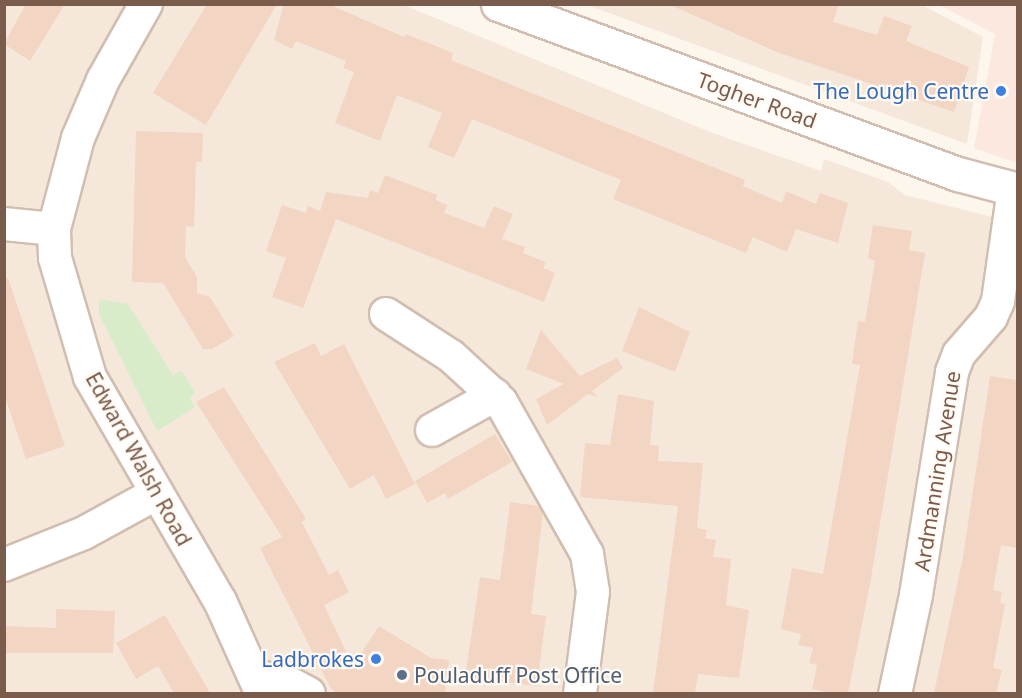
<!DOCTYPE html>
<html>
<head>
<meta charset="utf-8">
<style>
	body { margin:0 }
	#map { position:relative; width:1022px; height:698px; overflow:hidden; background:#fdf6ec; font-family:"Noto Sans",sans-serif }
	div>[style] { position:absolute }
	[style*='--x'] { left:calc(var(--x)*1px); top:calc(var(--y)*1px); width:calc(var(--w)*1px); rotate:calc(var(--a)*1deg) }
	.residential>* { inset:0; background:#f5e8da }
	.commercial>* { inset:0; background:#fde8e0 }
	.green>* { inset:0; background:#d8ecc9 }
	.building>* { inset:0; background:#f3d5c3 }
	.roads { filter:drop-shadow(2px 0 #d1beb0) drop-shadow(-2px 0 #d1beb0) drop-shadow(0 2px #d1beb0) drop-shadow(0 -2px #d1beb0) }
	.minor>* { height:32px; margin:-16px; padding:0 16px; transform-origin:16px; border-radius:16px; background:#fff }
	.tertiary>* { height:33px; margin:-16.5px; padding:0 16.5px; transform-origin:16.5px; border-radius:16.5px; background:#fff }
	.dots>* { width:16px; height:16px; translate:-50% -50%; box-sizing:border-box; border:3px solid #fffaf3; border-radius:50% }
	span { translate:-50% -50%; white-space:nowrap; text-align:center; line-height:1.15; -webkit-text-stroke:4.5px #fffaf3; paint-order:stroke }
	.shop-label { font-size:21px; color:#366cbe }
	.right { translate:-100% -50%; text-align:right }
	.street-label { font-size:21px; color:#7a5c4d }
	.service-label { font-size:21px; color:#4e5e75 }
	.left { translate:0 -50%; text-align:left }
	.frame { position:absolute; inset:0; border:6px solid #7a5c4d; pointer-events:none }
</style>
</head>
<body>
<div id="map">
	<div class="residential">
		<i style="clip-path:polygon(4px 5px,404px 5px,710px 132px,821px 171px,824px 159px,888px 182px,905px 195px,1017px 223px,1017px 693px,5px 693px)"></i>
		<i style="clip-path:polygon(587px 5px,922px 5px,983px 37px,967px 144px)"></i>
	</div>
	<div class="commercial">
		<i style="clip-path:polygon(939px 5px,1017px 5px,1017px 163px,974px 148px,995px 34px)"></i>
	</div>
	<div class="green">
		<i style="clip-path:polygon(99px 299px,128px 304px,173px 375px,182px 371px,195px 393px,190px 397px,195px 407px,157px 431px,99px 314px)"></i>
	</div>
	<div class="building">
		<i style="clip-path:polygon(26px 4px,65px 4px,30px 61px,4px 44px)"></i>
		<i style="clip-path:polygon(207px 4px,277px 4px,206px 125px,153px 93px)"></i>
		<i style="clip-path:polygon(284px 4px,328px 4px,404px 37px,406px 34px,453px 53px,451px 60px,745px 180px,743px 186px,782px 203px,786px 191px,816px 204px,820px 193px,848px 203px,838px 243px,796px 229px,787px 252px,753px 237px,746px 253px,613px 199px,621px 180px,472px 119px,454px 158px,428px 147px,442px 113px,397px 95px,380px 141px,335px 123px,354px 72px,343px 68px,346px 61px,296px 41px,292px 49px,274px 40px)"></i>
		<i style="clip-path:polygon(668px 4px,839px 4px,833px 22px,877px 35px,884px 16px,912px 26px,906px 41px,969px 67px,954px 112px,777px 52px)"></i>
		<i style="clip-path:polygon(136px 131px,203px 133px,202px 162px,196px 162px,194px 227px,186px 226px,185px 257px,197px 277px,197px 293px,210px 297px,234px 336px,212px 349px,203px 349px,163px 283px,132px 282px)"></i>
		<i style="clip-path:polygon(385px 175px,437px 195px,436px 200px,447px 205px,444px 213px,484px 228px,494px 206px,513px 214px,502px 239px,525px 247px,523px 253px,546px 262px,543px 268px,555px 273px,544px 302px,336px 219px,303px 308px,272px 297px,286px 258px,266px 251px,282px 205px,306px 213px,308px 206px,320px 211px,326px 192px,368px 198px,370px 190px,378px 193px)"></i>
		<i style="clip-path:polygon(873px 225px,912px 231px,909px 250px,925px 253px,870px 584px,848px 693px,831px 693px,812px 689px,817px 665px,809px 663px,813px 648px,798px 645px,801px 634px,781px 629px,792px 568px,823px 574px,860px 365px,852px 364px,858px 321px,865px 322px,875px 261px,868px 258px)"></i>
		<i style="clip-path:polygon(8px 278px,65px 446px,26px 459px,4px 394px,4px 279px)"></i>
		<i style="clip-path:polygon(639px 307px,690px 332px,675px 372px,622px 351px)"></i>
		<i style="clip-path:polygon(541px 330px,580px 376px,617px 358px,623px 368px,592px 391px,598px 397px,588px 394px,547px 425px,536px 399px,564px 384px,526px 369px)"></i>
		<i style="clip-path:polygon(315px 343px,321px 356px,344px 344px,415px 484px,386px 499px,374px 475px,350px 489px,274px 362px)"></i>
		<i style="clip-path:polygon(990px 376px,1017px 380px,1017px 548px,1001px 545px,993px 590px,1002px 592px,1000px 603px,1005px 604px,993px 668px,1002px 670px,996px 693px,934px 693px,963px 557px)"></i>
		<i style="clip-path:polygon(224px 387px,306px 519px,302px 522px,329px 575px,338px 570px,349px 592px,324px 605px,353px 666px,379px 626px,431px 658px,449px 660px,445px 693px,336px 693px,330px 687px,260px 548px,282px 537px,196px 402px)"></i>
		<i style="clip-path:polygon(618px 394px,654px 401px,650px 445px,659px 446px,658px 461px,703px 463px,697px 528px,707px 530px,705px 538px,716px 540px,713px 557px,731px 559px,726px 605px,749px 610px,739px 678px,698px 674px,695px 693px,653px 693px,678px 506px,580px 497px,585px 443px,610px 445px)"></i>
		<i style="clip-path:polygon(495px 434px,512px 462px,448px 499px,445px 493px,427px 503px,415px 481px)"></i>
		<i style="clip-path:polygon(510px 502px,539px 506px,543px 512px,531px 614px,546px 616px,537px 686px,465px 677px,480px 577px,500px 580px)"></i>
		<i style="clip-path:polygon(56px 609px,115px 611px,113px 653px,4px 653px,4px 626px,56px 628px)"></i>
		<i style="clip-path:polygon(165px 615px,210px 693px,174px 693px,158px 666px,136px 679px,116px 643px)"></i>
	</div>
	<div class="roads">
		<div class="minor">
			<i style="--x:146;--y:4;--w:87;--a:119.5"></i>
			<i style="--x:103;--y:80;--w:63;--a:113.3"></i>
			<i style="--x:78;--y:138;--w:94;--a:104.8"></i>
			<i style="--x:54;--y:229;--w:29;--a:88"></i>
			<i style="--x:55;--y:258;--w:124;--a:73.6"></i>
			<i style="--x:90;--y:377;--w:259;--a:59.9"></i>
			<i style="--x:220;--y:601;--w:102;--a:65.7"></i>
			<i style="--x:4;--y:224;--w:50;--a:5.7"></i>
			<i style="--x:386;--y:314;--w:77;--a:32.9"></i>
			<i style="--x:451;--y:356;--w:68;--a:42.6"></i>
			<i style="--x:501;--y:402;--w:175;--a:60.5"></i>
			<i style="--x:587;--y:554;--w:38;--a:81"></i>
			<i style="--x:593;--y:592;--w:103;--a:97.3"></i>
			<i style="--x:432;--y:430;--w:72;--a:-29.1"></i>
			<i style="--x:4;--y:565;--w:86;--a:-21.8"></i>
			<i style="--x:84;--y:533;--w:83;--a:-28.7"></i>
			<i style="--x:256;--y:677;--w:29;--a:8"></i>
			<i style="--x:285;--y:681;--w:27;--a:28"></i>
			<i style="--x:895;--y:694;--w:101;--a:-78"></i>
			<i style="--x:916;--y:595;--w:226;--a:-80.8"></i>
			<i style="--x:952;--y:372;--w:19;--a:-69"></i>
			<i style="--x:959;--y:354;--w:49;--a:-49.1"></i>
			<i style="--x:991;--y:317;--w:17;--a:-66"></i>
			<i style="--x:998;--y:301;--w:113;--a:-81.9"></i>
		</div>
		<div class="tertiary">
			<i style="--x:498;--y:4;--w:490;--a:20.3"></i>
			<i style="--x:958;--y:174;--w:62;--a:14.9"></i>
		</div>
	</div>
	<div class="dots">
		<i style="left:1001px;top:91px;background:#3f7fe0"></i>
		<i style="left:376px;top:659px;background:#3f7fe0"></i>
		<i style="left:402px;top:675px;background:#5c6f8a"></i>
	</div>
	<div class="shop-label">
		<span class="right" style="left:989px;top:91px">The Lough Centre</span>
		<span class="right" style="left:364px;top:659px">Ladbrokes</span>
	</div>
	<div class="street-label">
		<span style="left:757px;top:100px;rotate:20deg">Togher Road</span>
		<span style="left:139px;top:459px;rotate:61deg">Edward Walsh Road</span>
		<span style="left:937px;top:471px;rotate:-81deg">Ardmanning Avenue</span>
	</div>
	<div class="service-label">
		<span class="left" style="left:414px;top:675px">Pouladuff Post Office</span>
	</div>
	<div class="frame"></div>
</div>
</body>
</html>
